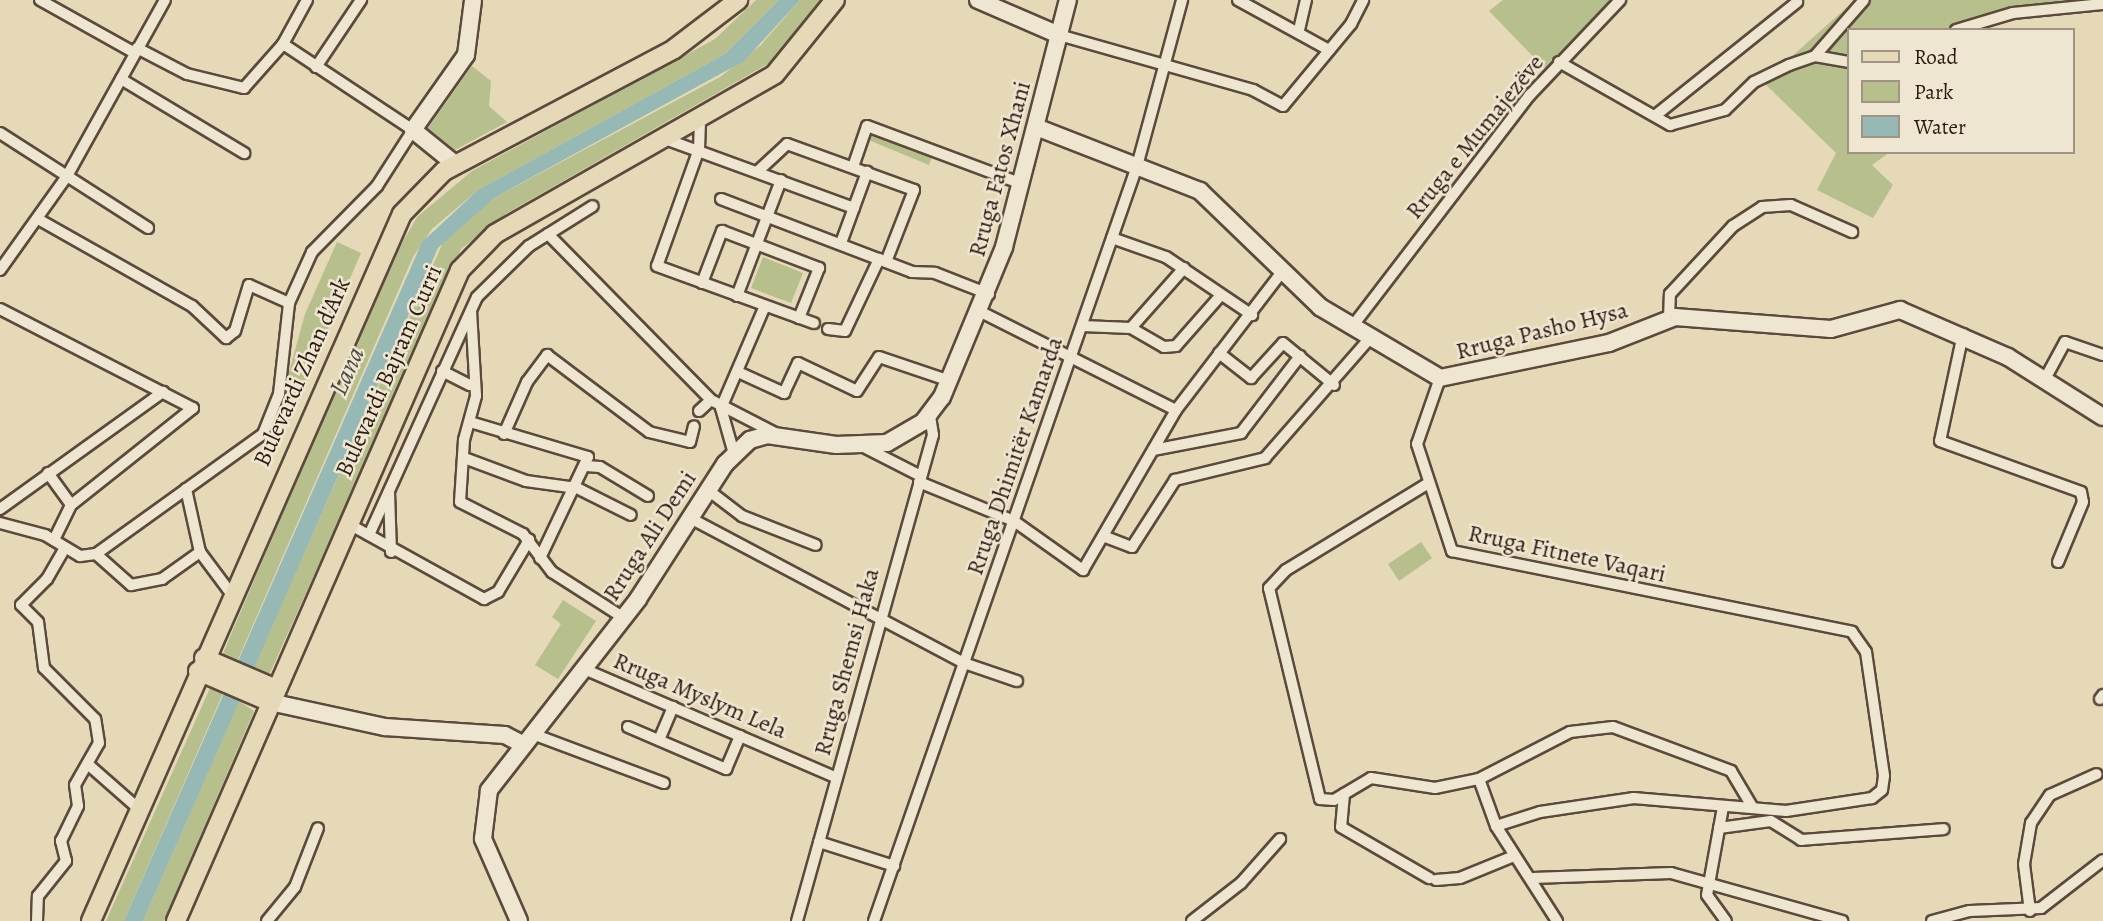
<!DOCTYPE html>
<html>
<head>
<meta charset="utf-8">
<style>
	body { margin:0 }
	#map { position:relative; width:2103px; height:921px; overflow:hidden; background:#e5d9b8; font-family:Alegreya,serif }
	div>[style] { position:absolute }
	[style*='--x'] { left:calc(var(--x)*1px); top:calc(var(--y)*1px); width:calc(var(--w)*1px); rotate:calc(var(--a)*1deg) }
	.green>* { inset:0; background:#b7bf8d }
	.water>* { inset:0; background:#97b9b5 }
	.roads { filter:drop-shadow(2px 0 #5b4a3b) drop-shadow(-2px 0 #5b4a3b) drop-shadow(0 2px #5b4a3b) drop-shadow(0 -2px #5b4a3b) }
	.street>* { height:10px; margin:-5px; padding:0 5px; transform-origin:5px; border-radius:5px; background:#eee6d1 }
	.secondary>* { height:16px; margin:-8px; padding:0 8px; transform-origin:8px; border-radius:8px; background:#eee6d1 }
	.primary>* { height:18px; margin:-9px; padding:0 9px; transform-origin:9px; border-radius:9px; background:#e5d9b8 }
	span { translate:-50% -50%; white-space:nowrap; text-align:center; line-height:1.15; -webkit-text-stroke:5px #eee6d1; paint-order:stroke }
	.street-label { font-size:24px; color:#2d1a11 }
	.water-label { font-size:26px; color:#4d4a42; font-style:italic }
	.legend { position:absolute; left:1847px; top:28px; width:228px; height:126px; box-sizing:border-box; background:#eee6d1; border:2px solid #a19484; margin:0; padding:9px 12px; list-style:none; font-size:21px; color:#2d1a11 }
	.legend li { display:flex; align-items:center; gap:14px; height:35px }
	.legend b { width:35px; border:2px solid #a19484 }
</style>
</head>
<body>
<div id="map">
	<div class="green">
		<i style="clip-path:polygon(756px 0,779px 0,725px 54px,478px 190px,432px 229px,413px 257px,236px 664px,221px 658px,386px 271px,417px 217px,472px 171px,715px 39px)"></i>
		<i style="clip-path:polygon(800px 0,822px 0,771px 62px,507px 213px,461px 249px,269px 675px,251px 671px,445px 238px,494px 198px,720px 77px,761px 45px)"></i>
		<i style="clip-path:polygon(1503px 0,1613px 0,1544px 68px,1489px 11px)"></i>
		<i style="clip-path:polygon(1855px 0,2103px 0,1956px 30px,1849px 30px,1849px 152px,1890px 152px,1872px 165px,1893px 185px,1873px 218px,1817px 190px,1836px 153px,1763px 82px)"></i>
		<i style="clip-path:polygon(472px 66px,491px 81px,489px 106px,507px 122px,455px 150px,428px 128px)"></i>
		<i style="clip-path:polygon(868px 132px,932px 157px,929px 165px,866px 139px)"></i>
		<i style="clip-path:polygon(337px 242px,361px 253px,283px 433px,273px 430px,305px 314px)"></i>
		<i style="clip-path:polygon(763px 257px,803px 273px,791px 303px,751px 288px)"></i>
		<i style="clip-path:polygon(1421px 542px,1432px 558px,1399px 581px,1388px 564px)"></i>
		<i style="clip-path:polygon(563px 600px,596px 621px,558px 679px,535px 665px,561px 624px,552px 617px)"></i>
		<i style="clip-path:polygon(210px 688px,223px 693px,124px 921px,106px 921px)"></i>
		<i style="clip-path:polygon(239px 701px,254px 711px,164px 921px,143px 921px)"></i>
	</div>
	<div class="water">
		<i style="clip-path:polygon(779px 0,800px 0,744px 61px,494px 198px,438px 248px,143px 921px,124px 921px,422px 242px,478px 190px,725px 54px)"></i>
	</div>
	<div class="roads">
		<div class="street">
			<i style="--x:40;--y:0;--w:109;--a:29.2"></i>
			<i style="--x:1238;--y:0;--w:104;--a:28.8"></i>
			<i style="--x:1299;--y:30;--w:31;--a:-77"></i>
			<i style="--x:1956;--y:30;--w:59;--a:-16.6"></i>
			<i style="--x:2013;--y:13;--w:90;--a:-5.7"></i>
			<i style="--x:1059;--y:35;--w:202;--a:15.8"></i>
			<i style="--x:1253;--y:90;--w:34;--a:28"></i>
			<i style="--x:1283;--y:106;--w:107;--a:-50.3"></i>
			<i style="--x:1351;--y:24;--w:27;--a:-63"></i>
			<i style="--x:137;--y:48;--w:56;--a:27.5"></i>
			<i style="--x:187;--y:74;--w:59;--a:13.8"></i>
			<i style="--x:244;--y:88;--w:59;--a:-48.4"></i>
			<i style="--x:283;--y:44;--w:50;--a:-61.4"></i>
			<i style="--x:1815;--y:56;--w:74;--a:-48.8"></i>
			<i style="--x:1559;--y:62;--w:128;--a:29.6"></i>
			<i style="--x:1670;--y:125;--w:57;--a:-15.3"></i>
			<i style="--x:1725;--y:110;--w:40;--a:-44"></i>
			<i style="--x:1754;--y:82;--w:39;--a:-26"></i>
			<i style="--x:1789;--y:65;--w:28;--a:-19"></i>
			<i style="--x:1815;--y:56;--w:35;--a:10"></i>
			<i style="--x:316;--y:67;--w:81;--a:-56.1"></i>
			<i style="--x:121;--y:79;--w:144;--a:31"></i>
			<i style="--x:1656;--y:115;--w:181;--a:-38.7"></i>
			<i style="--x:700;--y:121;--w:28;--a:92"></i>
			<i style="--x:699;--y:149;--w:124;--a:109.7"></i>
			<i style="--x:657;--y:266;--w:167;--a:20"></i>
			<i style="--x:0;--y:133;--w:176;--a:32.7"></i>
			<i style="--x:668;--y:140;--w:198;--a:20.1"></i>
			<i style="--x:853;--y:167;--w:43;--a:-71.1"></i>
			<i style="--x:867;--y:126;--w:165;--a:20.5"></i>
			<i style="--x:757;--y:172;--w:41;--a:-43"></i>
			<i style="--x:787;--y:144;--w:135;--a:19.9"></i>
			<i style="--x:914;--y:190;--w:77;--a:111.3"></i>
			<i style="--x:721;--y:199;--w:204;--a:20.9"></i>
			<i style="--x:912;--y:272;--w:23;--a:2"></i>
			<i style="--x:935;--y:273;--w:58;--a:21.3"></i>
			<i style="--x:38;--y:219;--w:177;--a:29.5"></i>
			<i style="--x:192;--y:306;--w:47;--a:43.3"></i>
			<i style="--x:226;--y:338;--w:11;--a:-38"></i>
			<i style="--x:235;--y:331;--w:48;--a:-73.1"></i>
			<i style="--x:249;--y:285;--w:44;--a:24.2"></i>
			<i style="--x:548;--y:234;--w:233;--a:45.5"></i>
			<i style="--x:711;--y:400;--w:72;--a:27.3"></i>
			<i style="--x:1112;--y:238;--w:57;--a:19.4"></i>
			<i style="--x:1166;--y:257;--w:104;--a:34"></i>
			<i style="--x:841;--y:243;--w:76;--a:-69.9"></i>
			<i style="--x:0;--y:270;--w:115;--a:-54.5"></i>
			<i style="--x:67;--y:176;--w:201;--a:-60.9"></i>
			<i style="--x:702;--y:283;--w:56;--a:-69"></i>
			<i style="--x:722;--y:231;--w:104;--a:20.9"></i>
			<i style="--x:819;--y:268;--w:54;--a:111.8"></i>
			<i style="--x:737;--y:296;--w:124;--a:-69.2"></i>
			<i style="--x:0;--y:309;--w:217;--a:27.2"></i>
			<i style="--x:193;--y:408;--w:156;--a:141.5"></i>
			<i style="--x:71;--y:505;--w:39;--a:116"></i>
			<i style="--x:471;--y:311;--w:85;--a:86.6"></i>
			<i style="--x:476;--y:396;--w:46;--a:105.3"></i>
			<i style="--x:464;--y:440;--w:62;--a:93.7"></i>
			<i style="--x:460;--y:502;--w:71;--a:26.9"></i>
			<i style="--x:523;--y:534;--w:48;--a:52.7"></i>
			<i style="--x:552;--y:572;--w:85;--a:32.6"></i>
			<i style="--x:981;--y:312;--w:218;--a:26.7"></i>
			<i style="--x:1669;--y:319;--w:25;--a:-88"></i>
			<i style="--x:1670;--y:294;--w:93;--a:-47.2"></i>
			<i style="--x:1733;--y:226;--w:35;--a:-33"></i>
			<i style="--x:1762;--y:207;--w:29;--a:-4"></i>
			<i style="--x:1791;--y:205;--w:67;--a:23.9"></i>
			<i style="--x:1082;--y:326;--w:49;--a:2.3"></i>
			<i style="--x:1131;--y:328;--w:80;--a:-48.5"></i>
			<i style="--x:1131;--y:328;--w:38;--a:30"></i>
			<i style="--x:1164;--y:347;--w:12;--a:-5"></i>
			<i style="--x:1176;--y:346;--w:68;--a:-48.6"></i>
			<i style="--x:1351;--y:328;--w:294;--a:-52.5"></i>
			<i style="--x:1530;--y:95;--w:131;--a:-46.5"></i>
			<i style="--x:828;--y:329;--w:17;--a:7"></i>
			<i style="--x:845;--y:331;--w:80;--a:-64.7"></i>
			<i style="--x:1963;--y:334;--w:109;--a:102.1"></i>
			<i style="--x:1940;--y:441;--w:150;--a:19.9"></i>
			<i style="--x:2081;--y:492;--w:10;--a:79"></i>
			<i style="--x:2083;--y:502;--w:65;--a:112.6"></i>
			<i style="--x:1219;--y:353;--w:41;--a:38"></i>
			<i style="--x:1251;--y:378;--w:47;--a:-47.6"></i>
			<i style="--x:1283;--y:343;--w:66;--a:39.5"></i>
			<i style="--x:442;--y:371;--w:31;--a:27"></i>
			<i style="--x:738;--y:372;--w:51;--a:24.5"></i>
			<i style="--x:784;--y:393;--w:33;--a:-65"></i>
			<i style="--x:798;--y:363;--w:65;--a:25.4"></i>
			<i style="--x:857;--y:391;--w:40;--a:-57.1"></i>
			<i style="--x:879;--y:357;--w:75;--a:18.7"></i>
			<i style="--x:1440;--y:378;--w:70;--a:109.2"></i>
			<i style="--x:1417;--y:444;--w:113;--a:71.9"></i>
			<i style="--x:1452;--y:551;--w:408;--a:11.4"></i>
			<i style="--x:1852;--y:632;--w:24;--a:55"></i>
			<i style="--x:1866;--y:652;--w:125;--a:81.7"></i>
			<i style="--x:1884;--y:776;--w:14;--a:98"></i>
			<i style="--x:1882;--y:790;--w:13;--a:141"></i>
			<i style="--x:1872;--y:798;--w:87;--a:171.4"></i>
			<i style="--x:1786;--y:811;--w:153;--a:-175.1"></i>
			<i style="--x:1634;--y:798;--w:95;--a:171.5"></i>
			<i style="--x:1540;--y:812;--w:46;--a:162.3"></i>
			<i style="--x:2045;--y:379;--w:42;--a:-61.6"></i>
			<i style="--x:2065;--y:342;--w:40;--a:18.9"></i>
			<i style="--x:721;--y:408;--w:111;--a:-66.7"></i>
			<i style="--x:721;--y:408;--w:48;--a:74.2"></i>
			<i style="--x:699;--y:411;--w:16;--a:-43"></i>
			<i style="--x:470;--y:422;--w:123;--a:16.5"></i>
			<i style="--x:588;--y:457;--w:112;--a:115.4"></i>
			<i style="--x:504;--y:434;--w:57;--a:-66.1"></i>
			<i style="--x:527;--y:382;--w:34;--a:-53"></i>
			<i style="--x:547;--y:355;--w:128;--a:37"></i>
			<i style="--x:649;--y:432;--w:42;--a:13.7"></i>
			<i style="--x:690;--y:442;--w:16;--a:-76"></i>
			<i style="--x:862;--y:446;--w:66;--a:27"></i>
			<i style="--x:1153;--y:450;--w:90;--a:-10.9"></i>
			<i style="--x:1241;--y:433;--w:97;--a:-52.5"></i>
			<i style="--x:467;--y:459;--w:63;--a:20.4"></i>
			<i style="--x:526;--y:481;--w:51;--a:7.8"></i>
			<i style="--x:577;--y:488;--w:60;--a:26.6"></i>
			<i style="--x:586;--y:466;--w:14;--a:4"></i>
			<i style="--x:600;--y:467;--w:56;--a:31.1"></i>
			<i style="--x:48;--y:473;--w:39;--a:54"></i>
			<i style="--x:919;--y:482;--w:103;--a:22.3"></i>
			<i style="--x:1014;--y:521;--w:85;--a:35.4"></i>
			<i style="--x:1083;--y:570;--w:185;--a:-59.8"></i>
			<i style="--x:1176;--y:410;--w:173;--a:-52.5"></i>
			<i style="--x:1427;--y:484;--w:165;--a:148.6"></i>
			<i style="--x:1286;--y:570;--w:25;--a:133"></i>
			<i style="--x:1269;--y:588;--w:217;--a:76.4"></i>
			<i style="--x:1320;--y:799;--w:14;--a:4"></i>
			<i style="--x:1334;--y:800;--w:43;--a:-30.7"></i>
			<i style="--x:1371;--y:778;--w:65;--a:8.9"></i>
			<i style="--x:1435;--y:788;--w:45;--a:-11.6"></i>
			<i style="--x:1479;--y:779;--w:102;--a:-27.3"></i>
			<i style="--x:1570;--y:732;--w:43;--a:-6.6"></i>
			<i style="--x:1613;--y:727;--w:126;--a:20.4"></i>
			<i style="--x:1731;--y:771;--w:43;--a:59.3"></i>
			<i style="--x:186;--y:489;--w:65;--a:77.5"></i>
			<i style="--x:200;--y:552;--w:54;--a:53.3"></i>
			<i style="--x:708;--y:490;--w:43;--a:37.4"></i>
			<i style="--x:742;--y:516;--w:79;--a:21.4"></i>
			<i style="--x:389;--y:492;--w:60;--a:88.1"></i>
			<i style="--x:0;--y:509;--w:201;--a:-35.7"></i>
			<i style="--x:690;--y:518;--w:310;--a:27.9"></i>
			<i style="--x:964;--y:663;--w:56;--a:18.8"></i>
			<i style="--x:0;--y:523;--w:47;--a:14.9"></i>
			<i style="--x:45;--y:535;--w:41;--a:31"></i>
			<i style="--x:80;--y:556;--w:16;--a:-7"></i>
			<i style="--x:96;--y:554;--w:206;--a:-35.7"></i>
			<i style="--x:263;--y:434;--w:43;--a:-68.2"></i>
			<i style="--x:279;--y:394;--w:92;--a:-83.7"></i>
			<i style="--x:289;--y:303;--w:56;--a:-65.7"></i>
			<i style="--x:312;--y:252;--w:93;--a:-45.4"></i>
			<i style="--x:377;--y:186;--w:67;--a:-57.3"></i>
			<i style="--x:413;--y:130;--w:156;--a:-146.5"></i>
			<i style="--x:347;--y:523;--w:157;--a:29"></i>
			<i style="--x:484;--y:599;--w:16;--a:-27"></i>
			<i style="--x:498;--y:592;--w:61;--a:-59.2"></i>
			<i style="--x:369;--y:535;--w:261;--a:-65.6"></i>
			<i style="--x:477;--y:297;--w:73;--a:-44.4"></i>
			<i style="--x:529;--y:246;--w:75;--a:-32"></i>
			<i style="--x:1103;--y:536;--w:31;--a:21"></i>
			<i style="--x:1132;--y:547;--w:80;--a:-57.3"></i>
			<i style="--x:1175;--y:480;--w:93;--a:-13.7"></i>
			<i style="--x:1265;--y:458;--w:158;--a:-48.8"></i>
			<i style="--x:96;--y:554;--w:47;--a:41.5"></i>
			<i style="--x:131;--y:585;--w:32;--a:-11"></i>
			<i style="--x:162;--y:579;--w:47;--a:-35.4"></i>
			<i style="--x:584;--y:669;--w:275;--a:23.3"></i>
			<i style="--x:2100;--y:699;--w:5;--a:-53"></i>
			<i style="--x:628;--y:727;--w:107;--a:23.2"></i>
			<i style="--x:726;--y:769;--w:36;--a:-67"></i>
			<i style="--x:530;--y:733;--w:143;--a:20.5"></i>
			<i style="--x:659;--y:740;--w:36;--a:-67"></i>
			<i style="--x:90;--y:766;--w:65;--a:41.3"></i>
			<i style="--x:1479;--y:779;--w:50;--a:70.1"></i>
			<i style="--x:1496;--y:826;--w:113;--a:57.3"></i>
			<i style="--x:1344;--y:794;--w:33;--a:95"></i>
			<i style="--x:1341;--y:827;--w:102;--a:30.1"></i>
			<i style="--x:1723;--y:807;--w:89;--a:100.3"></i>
			<i style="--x:1707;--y:895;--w:32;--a:54"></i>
			<i style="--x:1719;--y:828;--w:52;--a:-7.7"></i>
			<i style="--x:1771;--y:821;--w:36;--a:32"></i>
			<i style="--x:1801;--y:840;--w:143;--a:-4.4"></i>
			<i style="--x:819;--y:842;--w:79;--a:17.7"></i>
			<i style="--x:1533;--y:878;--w:138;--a:-2.1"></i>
			<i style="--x:1671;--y:873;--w:178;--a:15.7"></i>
			<i style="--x:1436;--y:880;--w:24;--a:-5"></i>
			<i style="--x:1460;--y:878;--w:58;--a:-22.2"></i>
			<i style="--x:2030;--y:911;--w:47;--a:-97.3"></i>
			<i style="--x:2024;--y:864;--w:42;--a:-80.3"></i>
			<i style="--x:2031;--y:823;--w:34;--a:-56"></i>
			<i style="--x:2050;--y:795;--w:51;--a:-24.1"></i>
			<i style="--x:37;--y:921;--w:25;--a:-88"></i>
			<i style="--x:38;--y:896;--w:45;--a:-51.3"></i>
			<i style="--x:66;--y:861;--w:21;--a:-104"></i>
			<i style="--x:61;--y:841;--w:39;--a:-64"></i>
			<i style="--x:78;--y:806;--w:21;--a:-98"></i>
			<i style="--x:75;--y:785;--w:48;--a:-60.3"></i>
			<i style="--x:99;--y:743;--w:24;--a:-99"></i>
			<i style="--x:95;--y:719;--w:72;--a:-135"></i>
			<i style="--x:44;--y:668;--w:46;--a:-97.4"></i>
			<i style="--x:38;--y:622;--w:24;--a:-135"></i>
			<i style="--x:21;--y:605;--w:37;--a:-45"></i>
			<i style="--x:47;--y:579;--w:36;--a:-60"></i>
			<i style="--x:267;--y:921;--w:44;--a:-50.5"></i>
			<i style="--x:295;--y:887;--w:63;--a:-68.7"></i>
			<i style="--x:797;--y:921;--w:505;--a:-74.37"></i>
			<i style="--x:933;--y:435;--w:20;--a:-99"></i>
			<i style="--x:874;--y:921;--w:799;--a:-70.79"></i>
			<i style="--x:1137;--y:166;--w:172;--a:-74.8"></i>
			<i style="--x:1192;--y:921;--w:62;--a:-37.8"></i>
			<i style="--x:1241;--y:883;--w:59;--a:-48.4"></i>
			<i style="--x:1932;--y:921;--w:39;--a:-15"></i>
			<i style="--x:1970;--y:911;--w:71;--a:-2.4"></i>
			<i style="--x:2041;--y:908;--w:78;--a:-37.7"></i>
		</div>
		<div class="secondary">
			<i style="--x:978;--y:0;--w:88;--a:23.4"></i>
			<i style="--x:1036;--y:127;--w:176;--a:21.3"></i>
			<i style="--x:1200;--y:191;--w:167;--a:44"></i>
			<i style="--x:1320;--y:307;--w:139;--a:30.6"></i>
			<i style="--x:1440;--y:378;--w:173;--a:-11.7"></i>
			<i style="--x:1609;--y:343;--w:71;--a:-21.5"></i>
			<i style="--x:1675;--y:317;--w:156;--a:4.4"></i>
			<i style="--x:1831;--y:329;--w:72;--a:-15.4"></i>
			<i style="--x:1900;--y:310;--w:118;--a:23.5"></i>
			<i style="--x:2008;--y:357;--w:112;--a:32.3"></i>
			<i style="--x:455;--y:164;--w:54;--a:-141"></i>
			<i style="--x:413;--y:130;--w:92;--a:-54.8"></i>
			<i style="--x:466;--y:55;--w:55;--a:-82.7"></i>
			<i style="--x:270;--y:702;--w:118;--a:12.3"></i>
			<i style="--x:385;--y:727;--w:120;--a:3.8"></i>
			<i style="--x:505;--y:735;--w:19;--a:28"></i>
			<i style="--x:519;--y:921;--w:90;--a:-113.7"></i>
			<i style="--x:483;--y:839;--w:49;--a:-83"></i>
			<i style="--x:489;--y:790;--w:242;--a:-52"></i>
			<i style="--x:638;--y:599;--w:161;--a:-57.2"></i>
			<i style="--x:725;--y:464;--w:35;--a:-44"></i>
			<i style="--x:750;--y:440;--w:18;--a:-16"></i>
			<i style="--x:767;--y:435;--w:70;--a:8.2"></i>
			<i style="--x:836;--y:445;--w:51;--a:-2.2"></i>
			<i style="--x:887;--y:443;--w:42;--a:-30.3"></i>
			<i style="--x:923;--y:422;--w:31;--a:-53"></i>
			<i style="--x:942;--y:397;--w:162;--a:-67.5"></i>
			<i style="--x:1004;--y:247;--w:255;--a:-75.5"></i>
		</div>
		<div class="primary">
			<i style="--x:204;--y:658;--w:78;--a:23.3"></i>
			<i style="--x:198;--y:671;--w:78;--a:23.3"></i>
			<i style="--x:91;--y:921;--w:772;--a:-66.26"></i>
			<i style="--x:402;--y:214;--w:60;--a:-45.7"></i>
			<i style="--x:444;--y:171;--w:260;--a:-27.9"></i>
			<i style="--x:674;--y:49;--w:81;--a:-37.4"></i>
			<i style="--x:176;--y:921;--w:710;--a:-66.43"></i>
			<i style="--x:460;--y:270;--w:50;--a:-45.8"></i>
			<i style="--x:495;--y:234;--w:322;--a:-29.7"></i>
			<i style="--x:775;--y:74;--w:95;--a:-51"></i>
		</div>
	</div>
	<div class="street-label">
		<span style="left:1475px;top:137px;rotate:-51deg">Rruga e Mumajezëve</span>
		<span style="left:1000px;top:169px;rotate:-75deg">Rruga Fatos Xhani</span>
		<span style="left:1542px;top:331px;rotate:-14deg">Rruga Pasho Hysa</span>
		<span style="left:389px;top:371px;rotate:-66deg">Bulevardi Bajram Curri</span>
		<span style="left:302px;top:372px;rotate:-66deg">Bulevardi Zhan d'Ark</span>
		<span style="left:1015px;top:456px;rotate:-71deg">Rruga Dhimitër Kamarda</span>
		<span style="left:650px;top:536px;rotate:-57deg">Rruga Ali Demi</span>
		<span style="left:1567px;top:554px;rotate:12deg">Rruga Fitnete Vaqari</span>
		<span style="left:847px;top:662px;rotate:-75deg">Rruga Shemsi Haka</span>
		<span style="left:700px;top:696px;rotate:23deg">Rruga Myslym Lela</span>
	</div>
	<div class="water-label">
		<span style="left:347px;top:371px;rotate:-66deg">Lana</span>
	</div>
	<ul class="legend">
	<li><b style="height:9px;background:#e5d9b8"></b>Road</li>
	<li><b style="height:19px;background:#b7bf8d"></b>Park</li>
	<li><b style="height:19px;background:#97b9b5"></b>Water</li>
	</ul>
</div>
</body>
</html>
